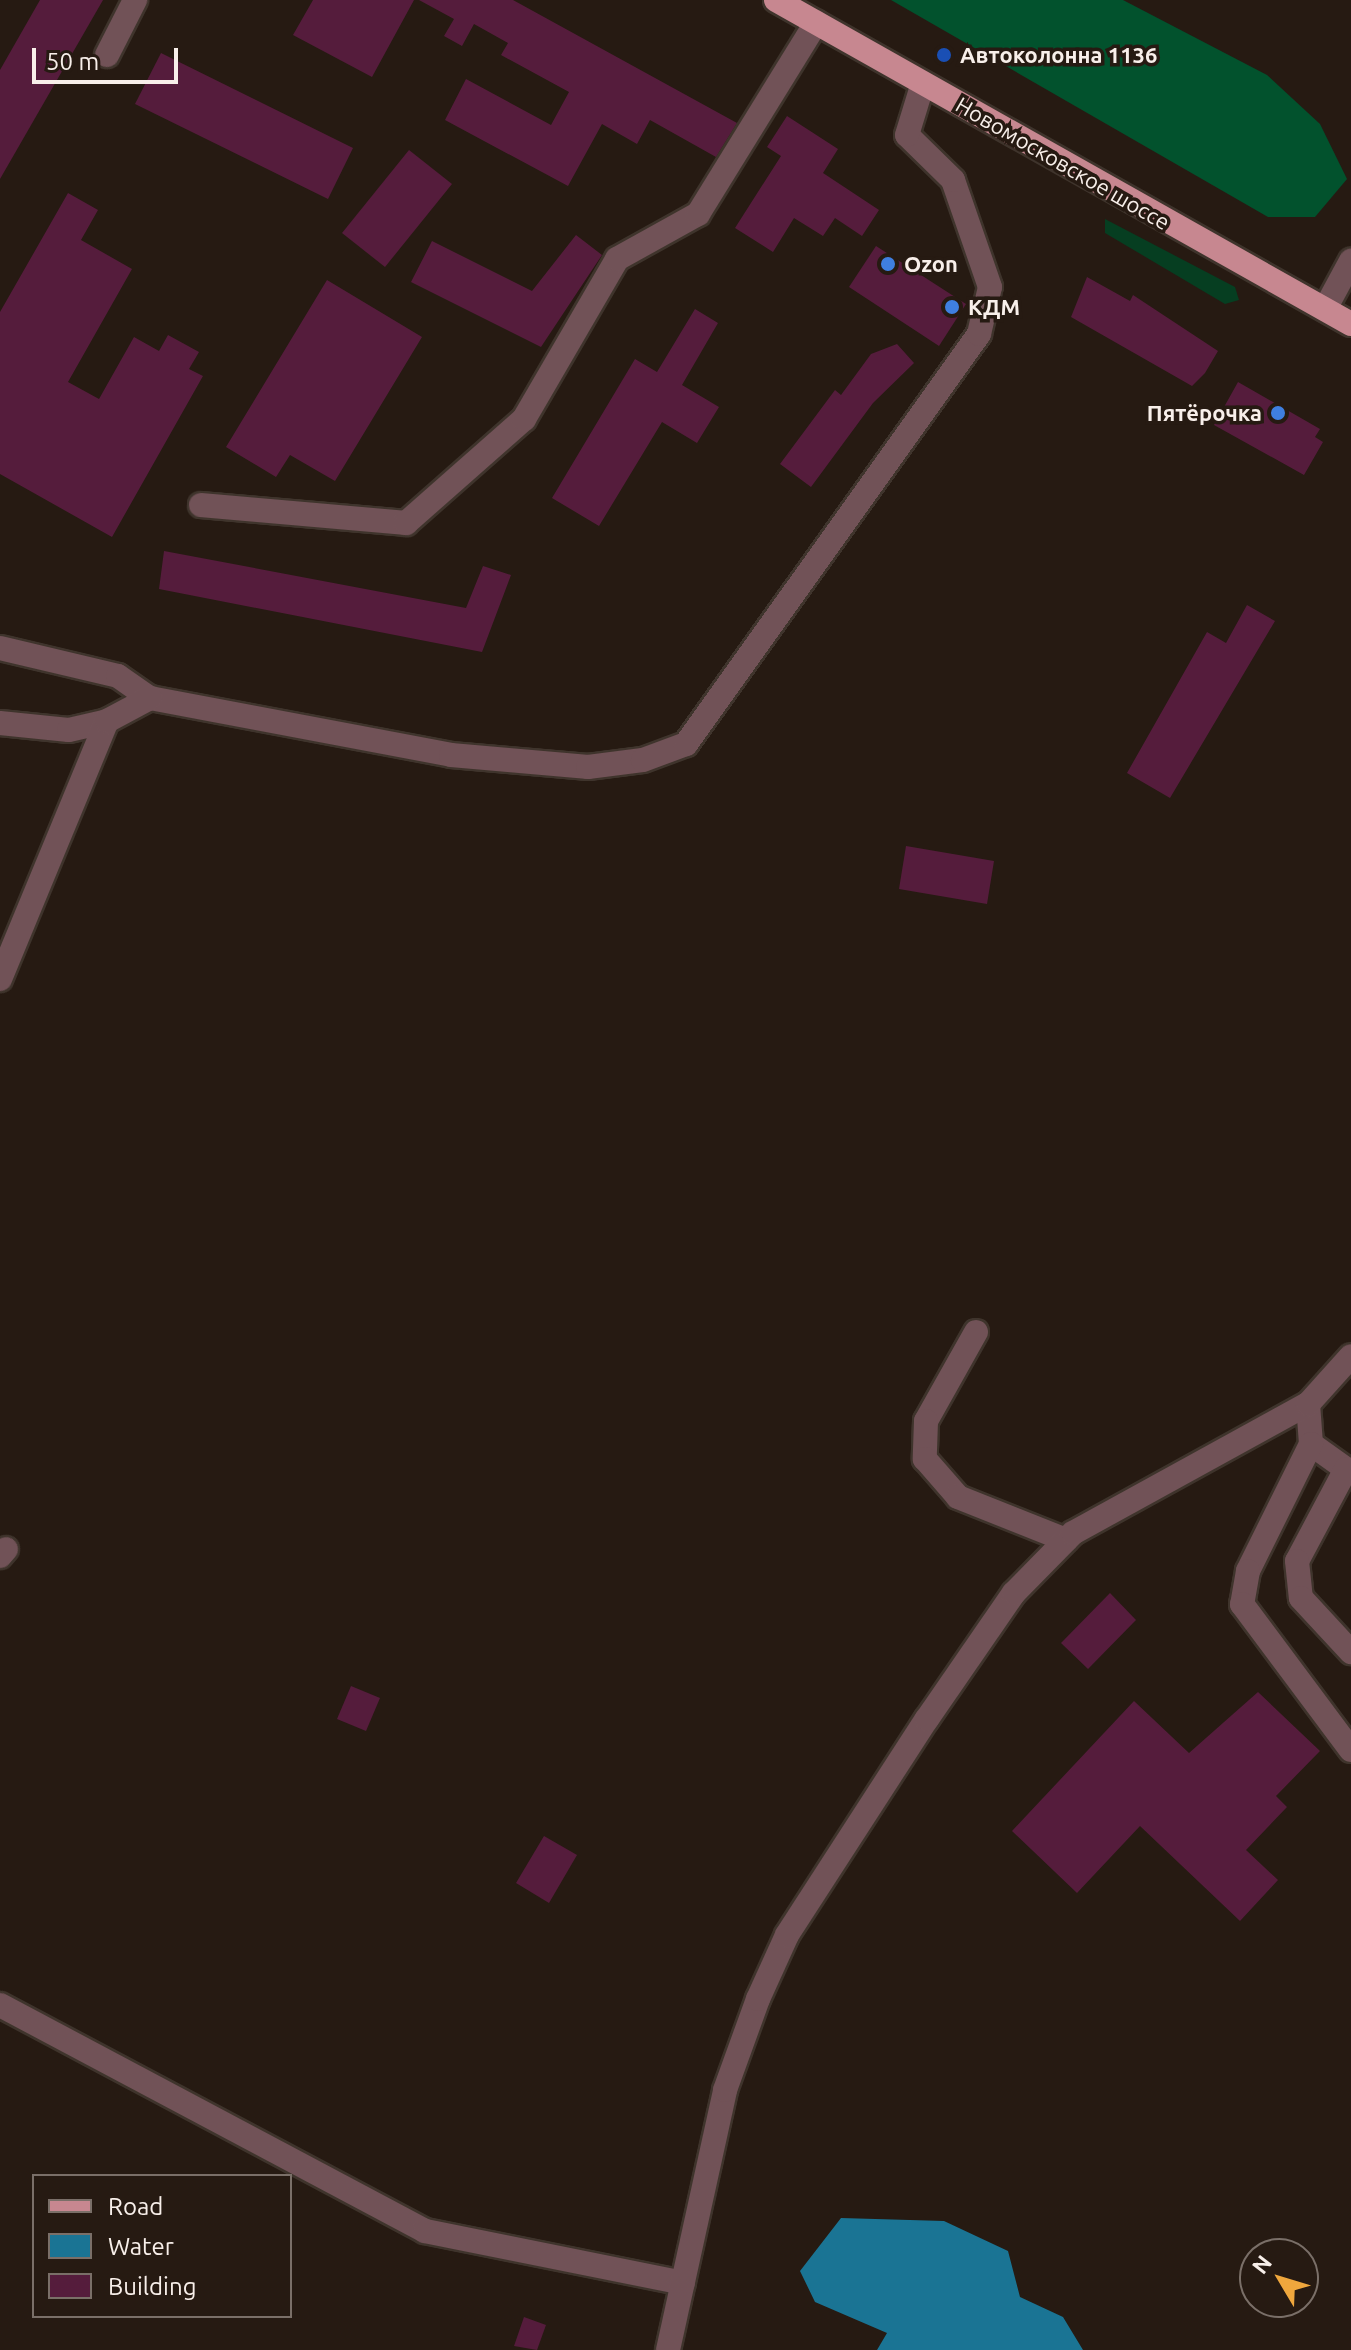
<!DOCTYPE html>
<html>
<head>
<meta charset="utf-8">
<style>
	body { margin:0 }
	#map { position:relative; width:1351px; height:2350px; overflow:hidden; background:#261a12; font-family:Ubuntu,sans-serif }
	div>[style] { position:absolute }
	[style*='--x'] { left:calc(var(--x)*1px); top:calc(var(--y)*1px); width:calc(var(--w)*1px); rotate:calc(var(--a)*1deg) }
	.green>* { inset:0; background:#063e21 }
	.forest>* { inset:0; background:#02522d }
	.water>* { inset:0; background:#1a7494 }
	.building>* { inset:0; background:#551c3c }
	.roads { filter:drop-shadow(2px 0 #3f342c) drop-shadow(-2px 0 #3f342c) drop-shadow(0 2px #3f342c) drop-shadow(0 -2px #3f342c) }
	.minor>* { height:24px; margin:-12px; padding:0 12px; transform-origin:12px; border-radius:12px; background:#715257 }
	.major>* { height:24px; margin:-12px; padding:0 12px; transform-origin:12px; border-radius:12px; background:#c78790 }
	.dots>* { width:22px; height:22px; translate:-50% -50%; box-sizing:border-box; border:4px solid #261a12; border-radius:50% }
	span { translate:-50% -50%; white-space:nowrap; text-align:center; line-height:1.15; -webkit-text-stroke:7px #261a12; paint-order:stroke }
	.poi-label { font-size:22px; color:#f8efea; font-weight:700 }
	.left { translate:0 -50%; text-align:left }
	.right { translate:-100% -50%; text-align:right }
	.street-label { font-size:22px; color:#f8efea }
	.legend { position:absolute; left:32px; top:2174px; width:260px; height:144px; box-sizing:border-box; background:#261a12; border:2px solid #7a6f68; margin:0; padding:10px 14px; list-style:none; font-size:24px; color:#f8efea }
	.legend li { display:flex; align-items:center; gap:16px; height:40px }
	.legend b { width:40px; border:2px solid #7a6f68 }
	.north { position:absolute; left:1239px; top:2238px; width:80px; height:80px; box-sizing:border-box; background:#261a12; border:2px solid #7a6f68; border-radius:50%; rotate:308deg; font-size:22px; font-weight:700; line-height:32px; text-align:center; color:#f8efea }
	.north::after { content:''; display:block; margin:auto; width:28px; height:36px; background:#efa73d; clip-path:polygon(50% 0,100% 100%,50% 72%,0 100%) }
	.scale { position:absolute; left:32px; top:48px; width:146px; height:36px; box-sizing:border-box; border:4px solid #f8efea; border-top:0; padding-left:10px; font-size:24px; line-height:28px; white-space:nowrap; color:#f8efea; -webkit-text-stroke:6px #261a12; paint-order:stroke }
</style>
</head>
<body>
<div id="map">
	<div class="green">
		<i style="clip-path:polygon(1105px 219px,1235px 287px,1239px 300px,1225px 304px,1105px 233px)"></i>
	</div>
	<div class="forest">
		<i style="clip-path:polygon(891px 0,1123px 0,1267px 75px,1320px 124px,1347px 179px,1315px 217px,1268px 217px)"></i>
	</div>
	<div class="water">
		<i style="clip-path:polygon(841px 2218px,944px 2221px,1008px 2251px,1020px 2297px,1063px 2317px,1083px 2350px,877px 2350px,887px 2333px,815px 2302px,800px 2271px)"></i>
	</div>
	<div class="building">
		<i style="clip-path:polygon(40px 0,103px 0,0 179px,0 70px)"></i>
		<i style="clip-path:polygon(313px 0,414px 0,372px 77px,293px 35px)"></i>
		<i style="clip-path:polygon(419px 0,513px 0,737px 123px,716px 157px,650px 120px,637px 144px,602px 124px,568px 186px,445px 120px,466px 79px,551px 125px,569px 92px,501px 55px,508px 43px,474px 24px,462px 46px,444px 36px,454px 19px)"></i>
		<i style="clip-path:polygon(161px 53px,353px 148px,328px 199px,135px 104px)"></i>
		<i style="clip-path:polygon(787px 116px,838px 149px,823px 173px,879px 210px,862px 236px,835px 218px,823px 236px,794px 218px,773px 252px,735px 228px,781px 156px,767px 147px)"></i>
		<i style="clip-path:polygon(409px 150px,452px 184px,385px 267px,342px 233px)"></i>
		<i style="clip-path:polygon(68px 193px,98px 210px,81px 240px,132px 269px,68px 382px,99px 399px,134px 337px,159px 351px,168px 335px,199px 352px,189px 369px,203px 376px,112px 537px,0 474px,0 312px)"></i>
		<i style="clip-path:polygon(576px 235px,602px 255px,541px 347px,411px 282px,432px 241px,532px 291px)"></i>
		<i style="clip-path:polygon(876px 246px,966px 304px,939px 346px,849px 287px)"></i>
		<i style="clip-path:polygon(1087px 277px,1130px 301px,1133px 295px,1218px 351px,1205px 373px,1192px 386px,1071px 317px)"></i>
		<i style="clip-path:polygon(327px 280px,422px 337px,335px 481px,290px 455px,276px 477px,226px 447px)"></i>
		<i style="clip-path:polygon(695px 309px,718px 323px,682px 385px,719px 407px,697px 443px,662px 422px,599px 526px,552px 498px,635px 359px,657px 372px)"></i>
		<i style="clip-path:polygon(897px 344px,914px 363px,873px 403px,811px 487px,780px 464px,835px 390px,841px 395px,871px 354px)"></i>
		<i style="clip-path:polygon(1238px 382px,1320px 429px,1315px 437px,1323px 442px,1304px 475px,1214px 425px)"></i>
		<i style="clip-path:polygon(164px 551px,466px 608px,483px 566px,511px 575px,482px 652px,159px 589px)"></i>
		<i style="clip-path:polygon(1247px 605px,1275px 621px,1170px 798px,1127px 773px,1207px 632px,1226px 643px)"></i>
		<i style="clip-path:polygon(906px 846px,994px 861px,987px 904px,899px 889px)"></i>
		<i style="clip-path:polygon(1110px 1593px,1136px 1620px,1088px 1669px,1061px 1643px)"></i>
		<i style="clip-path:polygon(351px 1686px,380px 1698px,366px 1731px,337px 1719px)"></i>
		<i style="clip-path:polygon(1258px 1692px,1320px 1751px,1276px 1796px,1287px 1807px,1246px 1850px,1278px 1880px,1240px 1921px,1140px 1826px,1077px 1893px,1012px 1831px,1134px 1701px,1189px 1753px)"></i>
		<i style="clip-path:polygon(544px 1836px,577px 1855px,549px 1903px,516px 1883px)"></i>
		<i style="clip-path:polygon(524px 2317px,546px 2325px,537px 2350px,514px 2346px)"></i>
	</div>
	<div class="roads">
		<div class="minor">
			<i style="--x:107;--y:55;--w:62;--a:-63"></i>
			<i style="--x:1325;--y:309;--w:55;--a:-61.6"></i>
			<i style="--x:201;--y:505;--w:206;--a:5"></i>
			<i style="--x:406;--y:523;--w:157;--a:-41.4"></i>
			<i style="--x:524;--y:419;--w:185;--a:-59.8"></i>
			<i style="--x:617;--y:259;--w:93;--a:-29.1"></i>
			<i style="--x:698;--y:214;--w:225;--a:-58.3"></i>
			<i style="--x:0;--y:648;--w:121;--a:13.3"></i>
			<i style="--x:118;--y:676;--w:39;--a:35"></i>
			<i style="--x:150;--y:698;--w:306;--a:10.7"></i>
			<i style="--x:451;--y:755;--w:138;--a:5"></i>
			<i style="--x:588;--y:767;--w:55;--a:-7.3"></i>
			<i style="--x:643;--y:760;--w:46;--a:-20.4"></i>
			<i style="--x:686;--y:744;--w:504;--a:-54.45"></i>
			<i style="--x:979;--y:334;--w:48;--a:-76.8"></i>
			<i style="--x:990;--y:287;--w:113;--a:-109.1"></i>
			<i style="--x:953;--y:180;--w:64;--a:-135.6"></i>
			<i style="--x:907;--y:135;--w:54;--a:-72.9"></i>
			<i style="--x:0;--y:723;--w:69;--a:5.8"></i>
			<i style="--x:69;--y:730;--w:39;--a:-13"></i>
			<i style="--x:0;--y:979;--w:279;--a:-67.5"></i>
			<i style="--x:107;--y:721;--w:49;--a:-28.1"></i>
			<i style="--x:976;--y:1332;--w:102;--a:119.3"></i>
			<i style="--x:926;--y:1421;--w:38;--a:92"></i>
			<i style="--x:925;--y:1459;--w:50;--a:49"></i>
			<i style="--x:958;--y:1497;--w:116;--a:21.7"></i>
			<i style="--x:1308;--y:1404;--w:40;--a:85.7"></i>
			<i style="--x:1311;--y:1444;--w:43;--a:35.5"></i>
			<i style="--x:1346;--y:1469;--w:104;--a:118"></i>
			<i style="--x:1297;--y:1561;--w:37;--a:84"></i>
			<i style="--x:1301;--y:1598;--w:74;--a:47.2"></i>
			<i style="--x:1311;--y:1444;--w:142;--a:116.4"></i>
			<i style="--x:1248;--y:1571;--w:34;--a:100"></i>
			<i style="--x:1242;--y:1604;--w:182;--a:53.3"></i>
			<i style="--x:0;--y:1556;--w:9;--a:-49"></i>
			<i style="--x:0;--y:2005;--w:481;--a:28"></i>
			<i style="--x:425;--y:2231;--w:263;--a:11.4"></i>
			<i style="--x:668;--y:2350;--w:266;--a:-77.6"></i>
			<i style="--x:725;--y:2090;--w:97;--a:-70.1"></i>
			<i style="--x:758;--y:1999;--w:70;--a:-65.6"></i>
			<i style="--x:787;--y:1935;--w:257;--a:-57.1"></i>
			<i style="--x:927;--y:1719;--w:153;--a:-55.4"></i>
			<i style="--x:1014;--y:1593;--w:84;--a:-45.5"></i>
			<i style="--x:1073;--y:1533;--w:268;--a:-28.8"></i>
			<i style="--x:1308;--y:1404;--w:64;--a:-48.1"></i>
		</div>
		<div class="major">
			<i style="--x:776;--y:0;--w:660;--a:29.4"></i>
		</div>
	</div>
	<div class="dots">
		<i style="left:944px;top:55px;background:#1a4fb4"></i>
		<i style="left:888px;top:264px;background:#3f7fe0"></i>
		<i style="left:952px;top:307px;background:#3f7fe0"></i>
		<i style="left:1278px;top:413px;background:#3f7fe0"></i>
	</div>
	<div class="poi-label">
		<span class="left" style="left:960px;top:55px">Автоколонна 1136</span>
		<span class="left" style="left:904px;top:264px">Ozon</span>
		<span class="left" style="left:968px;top:307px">КДМ</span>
		<span class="right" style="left:1262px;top:413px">Пятёрочка</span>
	</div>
	<div class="street-label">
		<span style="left:1063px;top:163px;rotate:30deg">Новомосковское шоссе</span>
	</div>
	<ul class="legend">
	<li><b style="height:10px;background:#c78790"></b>Road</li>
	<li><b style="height:22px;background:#1a7494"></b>Water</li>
	<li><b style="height:22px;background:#551c3c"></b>Building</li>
	</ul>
	<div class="north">N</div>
	<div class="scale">50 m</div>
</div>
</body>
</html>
